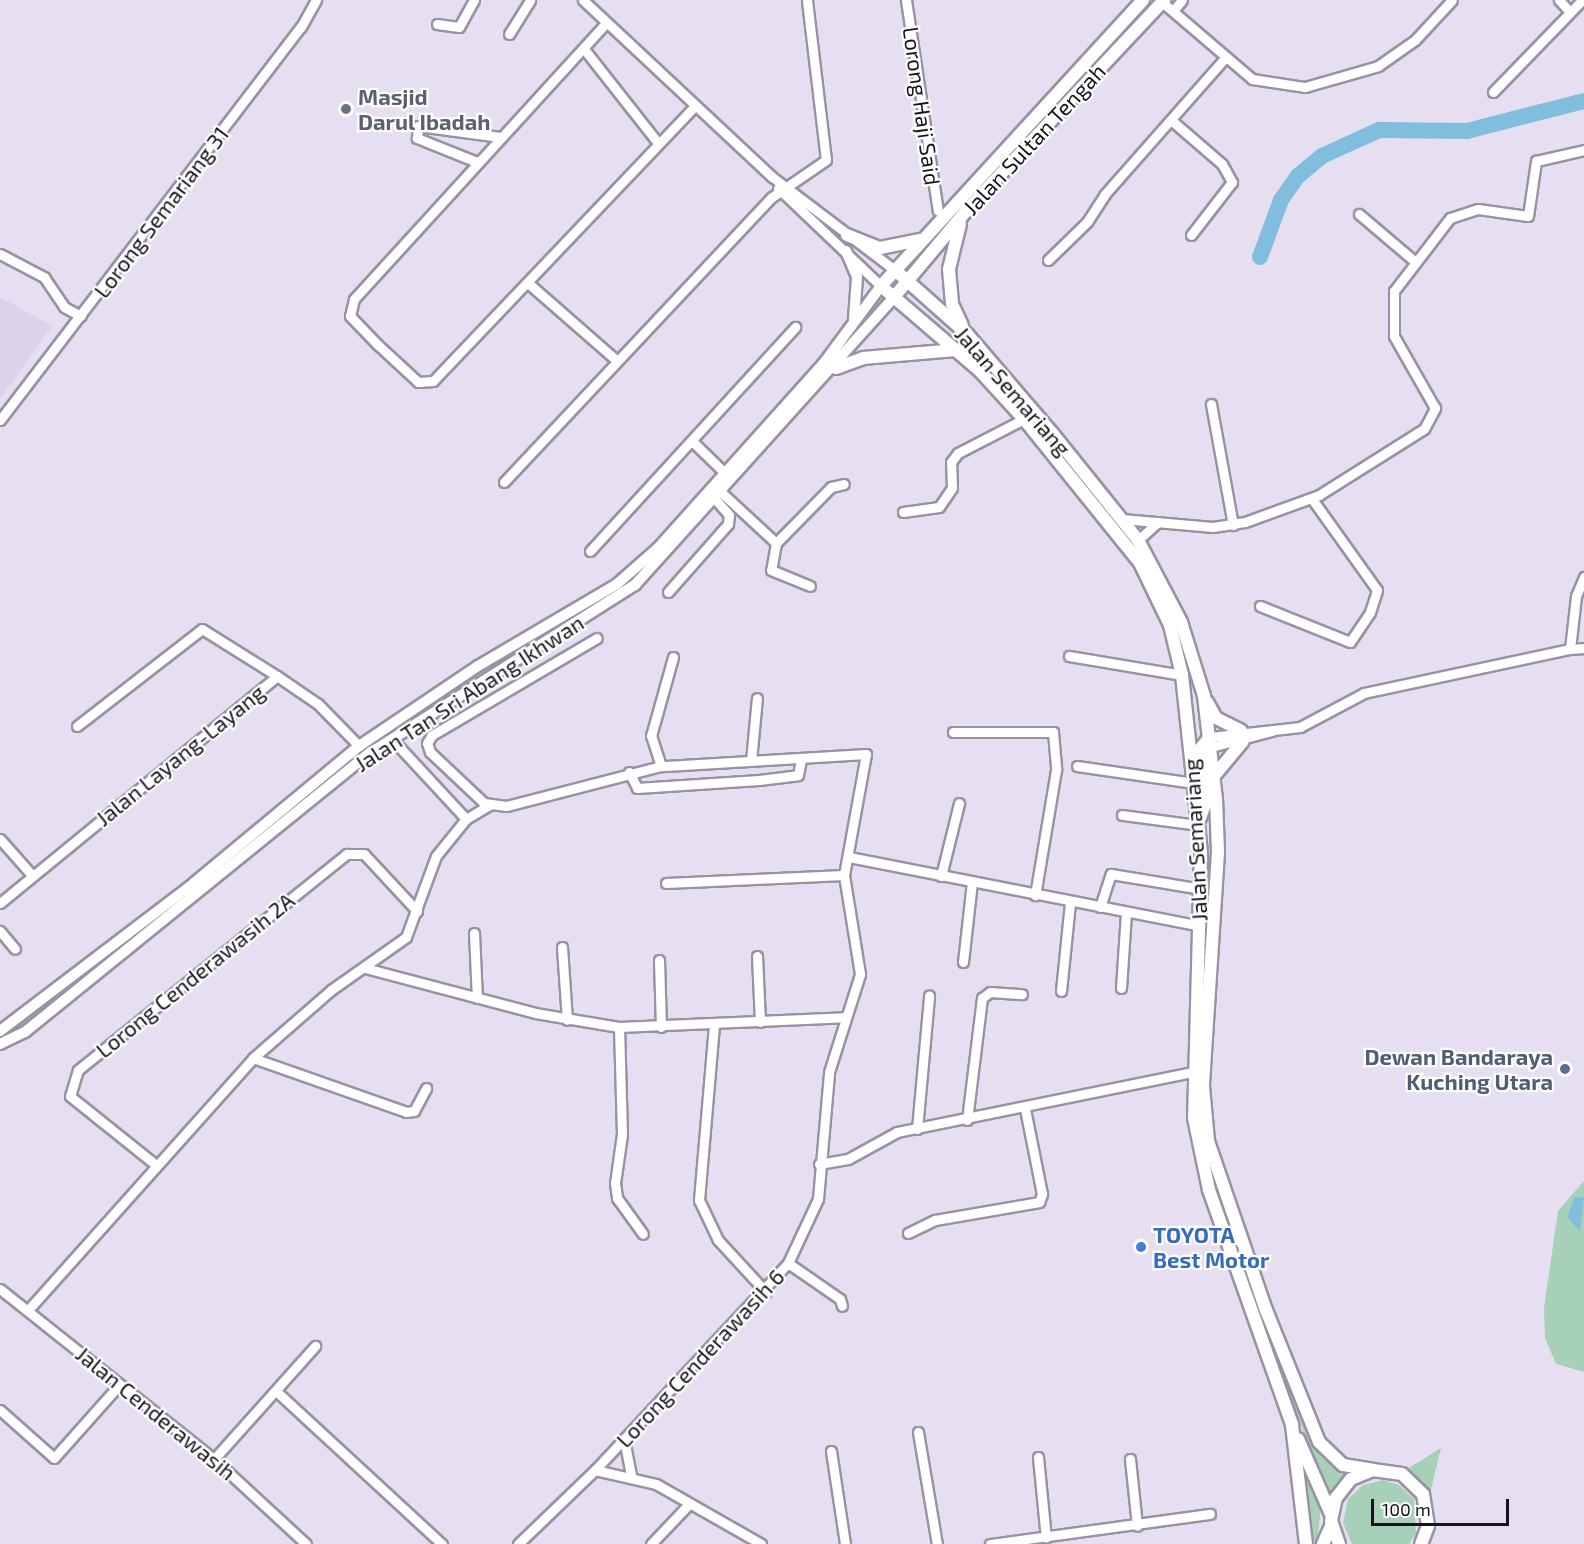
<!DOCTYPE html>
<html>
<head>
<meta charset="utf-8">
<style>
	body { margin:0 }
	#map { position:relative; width:1584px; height:1544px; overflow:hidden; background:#e6dff2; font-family:"Exo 2",sans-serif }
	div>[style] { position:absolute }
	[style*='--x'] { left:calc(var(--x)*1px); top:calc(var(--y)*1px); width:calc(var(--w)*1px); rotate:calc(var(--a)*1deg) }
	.built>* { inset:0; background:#dcd2ec }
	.green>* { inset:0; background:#a6d0b8 }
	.water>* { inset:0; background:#81bedd }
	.river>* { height:16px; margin:-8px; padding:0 8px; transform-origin:8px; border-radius:8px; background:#81bedd }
	.roads { filter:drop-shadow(2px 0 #9992a4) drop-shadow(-2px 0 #9992a4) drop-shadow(0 2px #9992a4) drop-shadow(0 -2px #9992a4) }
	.minor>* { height:9px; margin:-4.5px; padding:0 4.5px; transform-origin:4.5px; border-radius:4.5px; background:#fff }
	.tertiary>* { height:10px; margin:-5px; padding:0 5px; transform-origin:5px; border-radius:5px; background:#fff }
	.secondary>* { height:12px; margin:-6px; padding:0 6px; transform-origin:6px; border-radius:6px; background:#fff }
	.dots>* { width:16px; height:16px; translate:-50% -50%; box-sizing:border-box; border:3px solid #fff; border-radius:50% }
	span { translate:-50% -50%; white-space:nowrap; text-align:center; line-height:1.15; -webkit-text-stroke:4.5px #fff; paint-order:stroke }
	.worship-label { font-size:22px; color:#5b616d; font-weight:700 }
	.left { translate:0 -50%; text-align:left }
	.street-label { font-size:22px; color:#17141b }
	.service-label { font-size:22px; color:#4e5e75; font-weight:700 }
	.right { translate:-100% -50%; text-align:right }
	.shop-label { font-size:22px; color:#366cbe; font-weight:700 }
	.scale { position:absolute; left:1371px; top:1499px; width:138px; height:27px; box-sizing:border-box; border:3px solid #17141b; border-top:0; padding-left:8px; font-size:18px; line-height:21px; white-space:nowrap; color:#17141b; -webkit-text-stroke:4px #fff; paint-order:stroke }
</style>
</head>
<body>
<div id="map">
	<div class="built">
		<i style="clip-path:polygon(0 297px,52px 326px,0 399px)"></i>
	</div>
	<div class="green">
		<i style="clip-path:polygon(1584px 1181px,1584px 1372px,1556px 1364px,1545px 1338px,1544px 1308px,1558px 1211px)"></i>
		<i style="clip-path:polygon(1282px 1373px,1320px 1456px,1345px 1474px,1328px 1498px)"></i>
		<i style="clip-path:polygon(1441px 1448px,1430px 1494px,1409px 1468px)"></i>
		<i style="clip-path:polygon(1302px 1455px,1321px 1506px,1317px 1544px,1311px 1544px)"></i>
		<i style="clip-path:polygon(1383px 1480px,1399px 1485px,1414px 1499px,1416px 1533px,1409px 1544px,1352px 1544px,1343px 1523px,1348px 1499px,1363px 1485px)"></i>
	</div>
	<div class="water">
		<i style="clip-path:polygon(1575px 1197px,1584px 1198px,1580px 1231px,1567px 1217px)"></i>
	</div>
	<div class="river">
		<i style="--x:1260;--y:257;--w:61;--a:-69.8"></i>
		<i style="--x:1281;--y:200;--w:29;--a:-55"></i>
		<i style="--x:1298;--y:176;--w:31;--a:-40"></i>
		<i style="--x:1322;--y:156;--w:63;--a:-24.5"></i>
		<i style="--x:1379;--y:130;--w:88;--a:0.7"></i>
		<i style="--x:1467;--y:131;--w:121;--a:-14.4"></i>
	</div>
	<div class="roads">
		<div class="minor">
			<i style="--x:583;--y:0;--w:258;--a:43.1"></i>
			<i style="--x:771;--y:176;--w:156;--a:37.2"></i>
			<i style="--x:906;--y:0;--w:213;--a:81.4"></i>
			<i style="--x:1559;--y:0;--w:16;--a:47"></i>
			<i style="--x:1162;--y:2;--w:118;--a:40.5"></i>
			<i style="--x:1252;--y:79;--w:54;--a:8.6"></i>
			<i style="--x:1305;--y:87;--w:76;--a:-16"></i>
			<i style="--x:1378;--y:66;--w:45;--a:-35.1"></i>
			<i style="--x:1415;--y:40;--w:54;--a:-47.2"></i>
			<i style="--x:1173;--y:11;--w:14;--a:-51"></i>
			<i style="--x:606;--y:23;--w:374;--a:132.4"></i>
			<i style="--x:354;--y:299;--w:17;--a:103"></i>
			<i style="--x:350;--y:316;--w:39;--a:46"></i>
			<i style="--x:377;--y:344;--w:56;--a:42.8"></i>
			<i style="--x:418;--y:382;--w:15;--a:-4"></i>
			<i style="--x:433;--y:381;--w:378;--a:-46.4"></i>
			<i style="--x:437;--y:24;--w:22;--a:8"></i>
			<i style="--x:459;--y:27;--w:31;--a:-61"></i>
			<i style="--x:509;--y:34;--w:40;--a:-58"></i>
			<i style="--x:584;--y:49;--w:120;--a:51.8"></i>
			<i style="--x:1493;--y:92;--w:128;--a:-45.9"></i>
			<i style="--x:1171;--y:120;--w:67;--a:40.8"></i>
			<i style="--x:1222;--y:164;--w:21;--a:61"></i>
			<i style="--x:1232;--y:182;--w:67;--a:127.7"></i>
			<i style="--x:477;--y:162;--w:65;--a:-158.2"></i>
			<i style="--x:417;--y:138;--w:12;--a:-85"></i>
			<i style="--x:418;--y:126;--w:83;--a:7.6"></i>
			<i style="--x:778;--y:188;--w:142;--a:43.6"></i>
			<i style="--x:1359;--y:214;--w:71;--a:40.4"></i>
			<i style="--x:0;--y:254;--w:50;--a:27.6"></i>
			<i style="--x:44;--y:277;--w:36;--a:56"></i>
			<i style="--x:64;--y:307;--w:19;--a:28"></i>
			<i style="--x:1048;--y:260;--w:54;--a:-44.3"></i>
			<i style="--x:1087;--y:222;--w:33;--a:-57"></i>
			<i style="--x:1105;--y:194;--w:181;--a:-48.6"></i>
			<i style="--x:528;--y:283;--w:118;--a:41.2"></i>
			<i style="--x:1211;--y:404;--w:123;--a:79.7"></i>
			<i style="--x:0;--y:420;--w:495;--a:-52.6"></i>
			<i style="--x:301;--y:27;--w:31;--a:-61"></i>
			<i style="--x:694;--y:443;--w:43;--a:44.1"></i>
			<i style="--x:504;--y:482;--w:391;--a:-46.8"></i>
			<i style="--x:772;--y:197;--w:65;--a:-34.4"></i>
			<i style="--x:826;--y:160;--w:161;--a:-96.8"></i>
			<i style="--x:722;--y:493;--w:74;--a:42.8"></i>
			<i style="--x:776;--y:543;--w:78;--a:-45.5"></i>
			<i style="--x:831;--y:487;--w:13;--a:-13"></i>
			<i style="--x:903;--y:512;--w:36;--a:-8"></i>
			<i style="--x:939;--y:507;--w:23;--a:-56"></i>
			<i style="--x:952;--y:488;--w:26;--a:-92"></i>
			<i style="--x:951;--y:462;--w:11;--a:-52"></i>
			<i style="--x:958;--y:453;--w:74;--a:-27.3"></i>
			<i style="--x:1122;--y:519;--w:91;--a:5"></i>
			<i style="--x:1213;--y:527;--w:32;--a:-9"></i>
			<i style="--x:1245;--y:522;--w:79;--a:-20"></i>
			<i style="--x:1319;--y:495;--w:124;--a:-32.2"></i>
			<i style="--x:1424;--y:429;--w:24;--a:-62"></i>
			<i style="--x:1435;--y:408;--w:83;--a:-119.7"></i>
			<i style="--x:1394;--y:336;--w:45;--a:-90"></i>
			<i style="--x:1394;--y:291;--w:92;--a:-52.5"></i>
			<i style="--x:1450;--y:218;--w:29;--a:-18"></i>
			<i style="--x:1478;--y:209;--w:50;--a:8"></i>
			<i style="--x:1528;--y:216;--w:56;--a:-81.7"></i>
			<i style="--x:1536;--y:161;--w:49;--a:-12.9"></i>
			<i style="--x:1138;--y:540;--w:27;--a:-42"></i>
			<i style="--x:776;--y:543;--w:27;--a:100"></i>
			<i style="--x:771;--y:570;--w:42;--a:22.3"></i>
			<i style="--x:590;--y:551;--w:304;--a:-47.5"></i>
			<i style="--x:668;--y:592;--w:91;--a:-48.6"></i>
			<i style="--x:728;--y:524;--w:9;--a:-84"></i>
			<i style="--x:729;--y:515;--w:20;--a:-131"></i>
			<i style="--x:1260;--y:606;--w:97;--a:21.8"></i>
			<i style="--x:1350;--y:642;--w:36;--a:-56"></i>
			<i style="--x:1370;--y:612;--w:23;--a:-72"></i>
			<i style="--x:1377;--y:590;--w:112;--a:-125.5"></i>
			<i style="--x:1570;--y:649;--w:14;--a:-4"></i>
			<i style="--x:1069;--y:656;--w:115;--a:9.5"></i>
			<i style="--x:77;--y:726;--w:158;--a:-37.8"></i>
			<i style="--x:202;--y:629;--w:89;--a:32.1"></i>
			<i style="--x:953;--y:732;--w:100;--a:0"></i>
			<i style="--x:1053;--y:732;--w:38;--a:85"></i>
			<i style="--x:1056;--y:770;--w:127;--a:99.5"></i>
			<i style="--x:1210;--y:737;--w:91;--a:-6.3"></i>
			<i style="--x:1300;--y:727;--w:72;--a:-28"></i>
			<i style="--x:1364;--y:693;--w:211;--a:-12.1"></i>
			<i style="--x:1570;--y:649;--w:53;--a:-83.5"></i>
			<i style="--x:1576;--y:596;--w:21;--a:-67"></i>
			<i style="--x:392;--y:739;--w:109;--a:47.2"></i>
			<i style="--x:1211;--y:747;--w:63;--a:-14.7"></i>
			<i style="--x:751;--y:761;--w:63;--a:-84.6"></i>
			<i style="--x:661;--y:766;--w:32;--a:-108"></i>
			<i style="--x:651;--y:736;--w:82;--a:-74.4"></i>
			<i style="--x:1077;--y:766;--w:118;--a:8.3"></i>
			<i style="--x:629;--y:772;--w:18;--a:63"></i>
			<i style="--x:637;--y:788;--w:122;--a:-3.8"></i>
			<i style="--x:759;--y:780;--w:39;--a:-7"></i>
			<i style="--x:798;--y:775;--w:16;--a:-79"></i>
			<i style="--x:1122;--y:815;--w:77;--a:7.5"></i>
			<i style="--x:0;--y:839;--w:48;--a:48.4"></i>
			<i style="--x:849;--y:857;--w:358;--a:11.1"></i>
			<i style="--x:941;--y:876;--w:75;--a:-76.1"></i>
			<i style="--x:666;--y:883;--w:178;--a:-2.6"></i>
			<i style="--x:0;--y:903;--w:358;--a:-39.3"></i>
			<i style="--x:277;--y:676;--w:50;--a:34.3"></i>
			<i style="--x:318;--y:704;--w:59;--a:45.7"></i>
			<i style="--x:1100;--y:907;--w:35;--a:-72"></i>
			<i style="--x:1111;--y:874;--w:92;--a:9.4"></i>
			<i style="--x:0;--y:931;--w:23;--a:50"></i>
			<i style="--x:474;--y:933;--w:65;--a:87.4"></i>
			<i style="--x:562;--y:947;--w:73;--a:86.1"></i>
			<i style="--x:757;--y:956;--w:66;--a:87.4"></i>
			<i style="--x:659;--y:960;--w:67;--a:88.3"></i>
			<i style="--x:963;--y:962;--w:81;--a:-83.6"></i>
			<i style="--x:365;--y:968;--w:176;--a:14.8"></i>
			<i style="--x:535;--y:1013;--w:85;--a:9.5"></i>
			<i style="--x:619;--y:1027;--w:226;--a:-2.5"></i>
			<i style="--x:1121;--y:988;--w:75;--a:-86.2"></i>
			<i style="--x:1061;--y:991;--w:89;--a:-84.2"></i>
			<i style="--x:714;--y:1025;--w:176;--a:94.9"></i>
			<i style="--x:699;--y:1200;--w:44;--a:64.6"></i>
			<i style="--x:718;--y:1240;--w:71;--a:47.3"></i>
			<i style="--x:619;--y:1027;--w:107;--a:88.4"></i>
			<i style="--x:622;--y:1134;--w:49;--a:98.1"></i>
			<i style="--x:615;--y:1183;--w:15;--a:82"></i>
			<i style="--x:617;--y:1198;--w:44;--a:54.2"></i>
			<i style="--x:253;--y:1058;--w:162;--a:19.4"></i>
			<i style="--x:406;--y:1112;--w:8;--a:-7"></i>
			<i style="--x:414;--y:1111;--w:26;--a:-62"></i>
			<i style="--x:967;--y:1120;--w:123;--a:-83"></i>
			<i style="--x:982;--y:998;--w:10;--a:-37"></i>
			<i style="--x:990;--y:992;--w:32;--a:4"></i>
			<i style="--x:917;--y:1129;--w:134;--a:-84.8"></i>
			<i style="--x:819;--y:1164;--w:29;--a:-10"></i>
			<i style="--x:848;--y:1159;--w:56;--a:-28.9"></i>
			<i style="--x:897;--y:1132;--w:300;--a:-11.5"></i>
			<i style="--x:156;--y:1165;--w:110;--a:-141.3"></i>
			<i style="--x:70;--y:1096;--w:27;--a:-73"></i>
			<i style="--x:78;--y:1070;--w:345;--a:-38.8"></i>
			<i style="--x:347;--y:854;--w:17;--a:0"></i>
			<i style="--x:364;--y:854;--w:78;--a:47.1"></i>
			<i style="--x:908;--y:1233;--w:30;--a:-26"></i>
			<i style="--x:935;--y:1220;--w:106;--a:-9.8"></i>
			<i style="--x:1039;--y:1202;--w:9;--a:-69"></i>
			<i style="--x:1042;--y:1194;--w:87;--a:-101.3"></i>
			<i style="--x:788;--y:1263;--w:63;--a:34.7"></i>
			<i style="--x:840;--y:1299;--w:7;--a:74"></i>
			<i style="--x:0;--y:1289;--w:273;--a:38.5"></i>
			<i style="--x:214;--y:1459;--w:125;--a:42.7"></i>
			<i style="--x:28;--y:1310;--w:338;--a:-48.2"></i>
			<i style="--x:253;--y:1058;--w:103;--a:-41.1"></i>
			<i style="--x:331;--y:990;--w:92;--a:-35.2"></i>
			<i style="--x:406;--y:937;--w:86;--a:-69.7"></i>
			<i style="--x:436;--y:856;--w:48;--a:-51"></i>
			<i style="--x:466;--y:819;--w:27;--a:-31"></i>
			<i style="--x:276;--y:1391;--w:226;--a:42.7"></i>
			<i style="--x:0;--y:1410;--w:72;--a:41.6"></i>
			<i style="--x:54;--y:1458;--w:98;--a:-48.3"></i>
			<i style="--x:918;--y:1432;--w:114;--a:80.4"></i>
			<i style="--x:624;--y:1439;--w:36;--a:79"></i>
			<i style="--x:831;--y:1451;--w:94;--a:81.4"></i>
			<i style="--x:1038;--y:1457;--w:81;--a:84.4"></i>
			<i style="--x:214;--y:1459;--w:152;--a:-48.2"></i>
			<i style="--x:1130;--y:1459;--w:67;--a:84"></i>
			<i style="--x:595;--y:1470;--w:63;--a:12.9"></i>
			<i style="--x:656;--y:1484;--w:121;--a:29.7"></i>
			<i style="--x:518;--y:1544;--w:107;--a:-43.9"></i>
			<i style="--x:595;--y:1470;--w:283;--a:-47"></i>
			<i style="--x:788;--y:1263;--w:71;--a:-64.9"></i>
			<i style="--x:818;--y:1199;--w:127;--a:-85"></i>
			<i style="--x:829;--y:1072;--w:103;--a:-72.4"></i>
			<i style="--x:860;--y:974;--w:100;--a:-99.2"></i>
			<i style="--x:844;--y:875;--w:123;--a:-79.7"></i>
			<i style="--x:866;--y:754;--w:205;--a:176.6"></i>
			<i style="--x:661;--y:766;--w:160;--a:165.5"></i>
			<i style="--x:506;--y:806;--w:22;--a:-172"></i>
			<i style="--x:484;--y:803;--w:74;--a:-136.6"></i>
			<i style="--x:430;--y:752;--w:9;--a:-108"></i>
			<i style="--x:427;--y:743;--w:9;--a:-58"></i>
			<i style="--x:432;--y:735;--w:191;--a:-30.5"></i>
			<i style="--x:651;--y:1544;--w:54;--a:-46.5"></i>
			<i style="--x:990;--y:1544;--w:222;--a:-7.8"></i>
		</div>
		<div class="tertiary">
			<i style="--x:846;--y:251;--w:28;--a:67"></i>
			<i style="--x:857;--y:277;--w:42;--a:94.1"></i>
			<i style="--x:0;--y:1031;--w:244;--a:-37.3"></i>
			<i style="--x:194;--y:883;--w:214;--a:-39.7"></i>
			<i style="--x:359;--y:746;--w:143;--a:-33.9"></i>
			<i style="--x:478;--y:666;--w:161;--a:-30.5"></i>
			<i style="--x:617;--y:584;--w:55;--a:-41.3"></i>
			<i style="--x:658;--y:548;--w:249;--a:-48.1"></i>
			<i style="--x:824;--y:363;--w:96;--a:-53.5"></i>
			<i style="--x:0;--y:1044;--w:28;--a:-26"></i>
			<i style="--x:25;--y:1032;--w:444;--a:-39"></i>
			<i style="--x:370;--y:753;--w:314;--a:-32.4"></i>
			<i style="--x:635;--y:585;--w:387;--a:-48"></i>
		</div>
		<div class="secondary">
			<i style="--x:1143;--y:0;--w:388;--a:132.5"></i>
			<i style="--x:881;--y:286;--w:130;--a:40.6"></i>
			<i style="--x:980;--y:371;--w:65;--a:47.5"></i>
			<i style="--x:1024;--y:419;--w:185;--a:51.1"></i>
			<i style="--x:1140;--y:563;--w:69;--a:64.2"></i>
			<i style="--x:1170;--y:625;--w:51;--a:76.5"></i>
			<i style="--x:1182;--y:675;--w:179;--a:83.9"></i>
			<i style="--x:1201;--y:853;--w:265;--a:91.5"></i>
			<i style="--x:1194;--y:1118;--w:74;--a:78.2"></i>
			<i style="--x:1209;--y:1190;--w:249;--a:70.5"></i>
			<i style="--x:1292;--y:1425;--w:120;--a:83.3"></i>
			<i style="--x:960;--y:224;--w:46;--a:103.7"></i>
			<i style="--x:949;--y:269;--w:35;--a:85"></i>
			<i style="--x:952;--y:304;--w:23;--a:65"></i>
			<i style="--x:847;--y:235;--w:35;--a:22"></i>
			<i style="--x:880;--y:248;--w:41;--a:-11.3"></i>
			<i style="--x:895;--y:270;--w:96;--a:41.6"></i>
			<i style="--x:967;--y:334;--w:130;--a:49.4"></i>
			<i style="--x:1052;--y:433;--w:137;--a:51.2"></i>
			<i style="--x:1138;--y:540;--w:93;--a:62.3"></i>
			<i style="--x:1181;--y:622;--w:77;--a:72.7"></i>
			<i style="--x:1204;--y:696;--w:104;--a:83.4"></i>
			<i style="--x:1216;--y:799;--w:53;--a:87.8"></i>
			<i style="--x:1218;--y:852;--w:234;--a:93.7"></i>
			<i style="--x:1203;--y:1086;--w:55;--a:84.8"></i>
			<i style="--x:1208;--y:1141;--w:179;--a:71.1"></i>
			<i style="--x:1266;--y:1310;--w:142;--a:68.1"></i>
			<i style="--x:1319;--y:1442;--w:33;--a:44"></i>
			<i style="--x:1343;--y:1465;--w:30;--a:9"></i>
			<i style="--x:894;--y:297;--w:114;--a:-50"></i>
			<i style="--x:967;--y:210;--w:288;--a:-46.8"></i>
			<i style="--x:836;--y:368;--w:29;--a:-20"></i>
			<i style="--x:863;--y:358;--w:93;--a:-4.9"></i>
			<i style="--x:1207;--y:702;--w:18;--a:61"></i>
			<i style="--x:1216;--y:718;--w:28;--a:27"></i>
			<i style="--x:1214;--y:776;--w:45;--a:-50.4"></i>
			<i style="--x:1200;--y:818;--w:15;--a:-70"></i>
			<i style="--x:1205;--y:804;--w:56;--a:-94.1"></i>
			<i style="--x:1201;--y:748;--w:14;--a:-51"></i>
			<i style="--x:1298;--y:1439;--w:82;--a:66.3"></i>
			<i style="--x:1323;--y:1544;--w:20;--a:-66"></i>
			<i style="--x:1339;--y:1544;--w:24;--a:-109"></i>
			<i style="--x:1331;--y:1521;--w:24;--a:-78"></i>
			<i style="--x:1336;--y:1498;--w:24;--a:-52"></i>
			<i style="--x:1351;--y:1479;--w:24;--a:-22"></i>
			<i style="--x:1373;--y:1470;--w:29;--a:8"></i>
			<i style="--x:1402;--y:1474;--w:29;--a:44"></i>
			<i style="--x:1423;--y:1494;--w:32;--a:81"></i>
			<i style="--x:1428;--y:1526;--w:19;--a:111"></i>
		</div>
	</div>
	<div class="dots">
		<i style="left:346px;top:109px;background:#6b7280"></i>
		<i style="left:1565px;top:1069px;background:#5c6f8a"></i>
		<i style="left:1141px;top:1247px;background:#3f7fe0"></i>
	</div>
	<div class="worship-label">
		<span class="left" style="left:358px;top:109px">Masjid<br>Darul Ibadah</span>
	</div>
	<div class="street-label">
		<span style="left:922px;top:106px;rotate:82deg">Lorong Haji Said</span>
		<span style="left:1034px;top:139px;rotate:-47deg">Jalan Sultan Tengah</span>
		<span style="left:161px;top:212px;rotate:-53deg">Lorong Semariang 31</span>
		<span style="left:1013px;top:391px;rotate:49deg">Jalan Semariang</span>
		<span style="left:469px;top:693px;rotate:-33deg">Jalan Tan Sri Abang Ikhwan</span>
		<span style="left:180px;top:755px;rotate:-39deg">Jalan Layang-Layang</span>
		<span style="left:1195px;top:840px;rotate:-93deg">Jalan Semariang</span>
		<span style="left:195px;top:975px;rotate:-39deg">Lorong Cenderawasih 2A</span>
		<span style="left:700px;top:1358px;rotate:-47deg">Lorong Cenderawasih 6</span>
		<span style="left:156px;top:1413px;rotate:39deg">Jalan Cenderawasih</span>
	</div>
	<div class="service-label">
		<span class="right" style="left:1553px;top:1069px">Dewan Bandaraya<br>Kuching Utara</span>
	</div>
	<div class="shop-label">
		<span class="left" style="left:1153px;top:1247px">TOYOTA<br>Best Motor</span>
	</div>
	<div class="scale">100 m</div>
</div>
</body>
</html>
